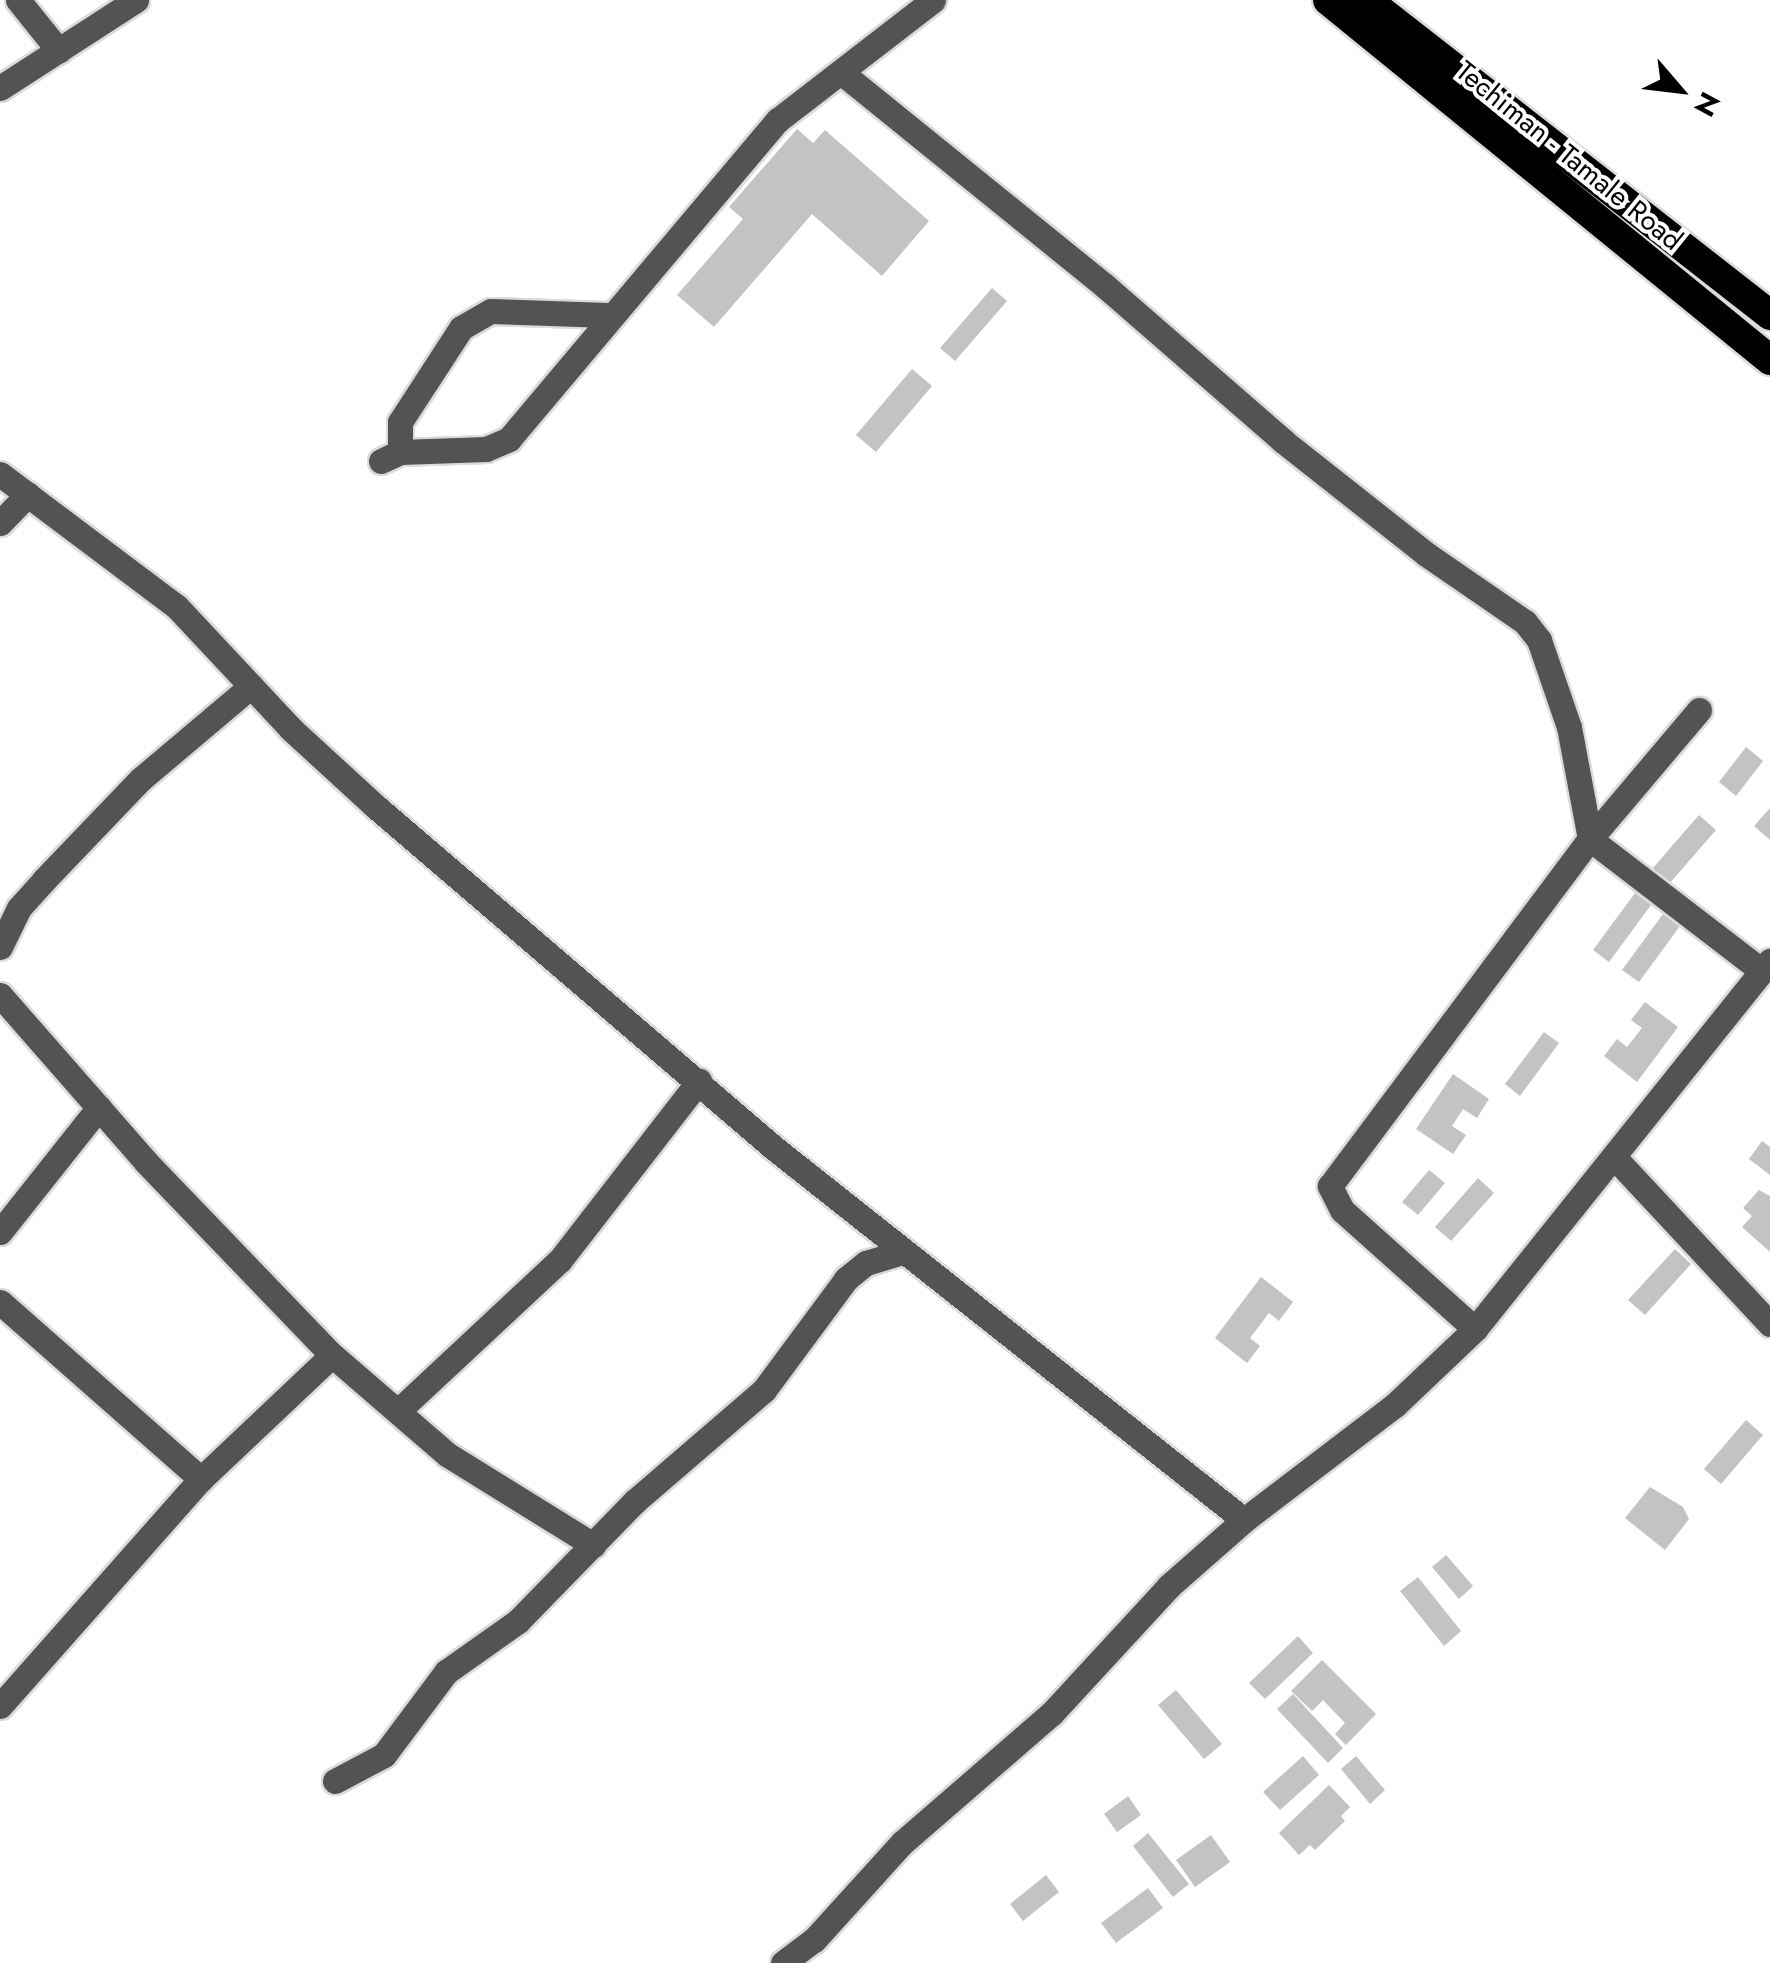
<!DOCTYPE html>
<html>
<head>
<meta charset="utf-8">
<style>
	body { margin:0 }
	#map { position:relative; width:1770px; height:1963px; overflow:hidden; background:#fff; font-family:Jost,sans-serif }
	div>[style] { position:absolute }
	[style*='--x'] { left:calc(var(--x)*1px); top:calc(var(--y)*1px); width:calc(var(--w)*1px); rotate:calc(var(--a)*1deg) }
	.building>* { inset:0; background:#c3c3c3 }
	.roads { filter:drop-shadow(2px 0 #dbdbdb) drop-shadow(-2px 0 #dbdbdb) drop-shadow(0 2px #dbdbdb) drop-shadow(0 -2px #dbdbdb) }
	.minor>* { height:25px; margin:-12.5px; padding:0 12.5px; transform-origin:12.5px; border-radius:12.5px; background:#535353 }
	.highway>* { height:30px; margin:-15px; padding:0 15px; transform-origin:15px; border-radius:15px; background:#000 }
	span { translate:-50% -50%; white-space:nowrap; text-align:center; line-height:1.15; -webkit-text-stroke:8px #fff; paint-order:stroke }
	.street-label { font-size:28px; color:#000 }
	.north { position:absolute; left:1630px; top:40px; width:100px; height:100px; -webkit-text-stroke:8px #fff; paint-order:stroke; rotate:118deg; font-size:28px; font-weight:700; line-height:40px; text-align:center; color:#000 }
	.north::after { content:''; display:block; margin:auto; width:35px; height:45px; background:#000; clip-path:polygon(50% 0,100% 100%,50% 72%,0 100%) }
</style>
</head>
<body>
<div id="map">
	<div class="building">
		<i style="clip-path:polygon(797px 129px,813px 143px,825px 130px,929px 221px,882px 276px,812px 214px,714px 327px,677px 295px,743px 219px,729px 207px)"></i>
		<i style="clip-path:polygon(992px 288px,1007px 301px,955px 361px,940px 348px)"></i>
		<i style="clip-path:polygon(912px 369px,932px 386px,876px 452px,856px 435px)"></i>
		<i style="clip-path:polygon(1746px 747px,1763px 761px,1736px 796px,1719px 782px)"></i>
		<i style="clip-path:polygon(1770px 808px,1770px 840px,1754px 826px)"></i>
		<i style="clip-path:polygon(1699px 815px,1716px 830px,1669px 884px,1652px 869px)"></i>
		<i style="clip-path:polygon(1635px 893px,1651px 905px,1609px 962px,1593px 950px)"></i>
		<i style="clip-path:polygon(1663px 914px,1680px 926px,1639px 982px,1622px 970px)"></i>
		<i style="clip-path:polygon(1645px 1002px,1678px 1027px,1637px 1082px,1604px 1056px,1617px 1039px,1627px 1047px,1642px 1028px,1631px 1020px)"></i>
		<i style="clip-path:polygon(1544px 1032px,1559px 1043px,1520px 1096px,1505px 1084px)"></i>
		<i style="clip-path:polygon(1453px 1074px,1489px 1099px,1477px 1118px,1463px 1109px,1452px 1126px,1466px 1135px,1453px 1154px,1416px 1129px)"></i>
		<i style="clip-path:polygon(1762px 1141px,1770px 1147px,1770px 1175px,1749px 1159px)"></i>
		<i style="clip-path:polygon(1429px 1170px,1445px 1183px,1418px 1215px,1402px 1202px)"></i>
		<i style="clip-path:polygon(1478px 1178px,1494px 1193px,1451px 1241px,1435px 1227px)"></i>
		<i style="clip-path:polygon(1759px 1190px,1770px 1196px,1770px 1252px,1742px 1227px,1752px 1216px,1743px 1208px)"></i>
		<i style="clip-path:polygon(1675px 1249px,1691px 1264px,1645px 1315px,1628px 1300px)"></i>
		<i style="clip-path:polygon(1261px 1277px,1293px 1302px,1279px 1321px,1269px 1313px,1250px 1338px,1260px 1346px,1247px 1363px,1215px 1338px)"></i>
		<i style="clip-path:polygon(1746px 1420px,1763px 1435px,1721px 1484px,1704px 1469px)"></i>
		<i style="clip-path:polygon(1650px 1487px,1683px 1507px,1689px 1519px,1665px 1550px,1625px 1518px)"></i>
		<i style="clip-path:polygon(1446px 1555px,1473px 1586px,1459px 1599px,1432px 1567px)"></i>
		<i style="clip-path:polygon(1418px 1577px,1461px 1631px,1444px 1646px,1400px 1591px)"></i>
		<i style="clip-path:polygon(1298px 1636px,1313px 1653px,1265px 1699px,1249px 1683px)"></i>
		<i style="clip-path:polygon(1322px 1660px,1376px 1714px,1346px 1745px,1335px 1734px,1345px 1723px,1323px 1700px,1312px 1711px,1291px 1691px)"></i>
		<i style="clip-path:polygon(1176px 1690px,1222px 1744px,1204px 1759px,1158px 1705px)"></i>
		<i style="clip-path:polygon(1293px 1694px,1343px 1748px,1328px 1763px,1277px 1709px)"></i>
		<i style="clip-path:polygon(1303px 1756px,1319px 1775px,1280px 1810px,1263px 1792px)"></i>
		<i style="clip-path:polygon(1356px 1756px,1385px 1790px,1370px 1804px,1341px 1769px)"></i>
		<i style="clip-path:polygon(1329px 1785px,1350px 1807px,1341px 1816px,1345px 1821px,1315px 1850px,1310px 1845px,1299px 1855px,1279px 1833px)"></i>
		<i style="clip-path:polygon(1128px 1796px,1141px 1815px,1117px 1832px,1104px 1814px)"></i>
		<i style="clip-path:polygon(1148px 1833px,1189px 1884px,1173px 1897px,1133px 1846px)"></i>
		<i style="clip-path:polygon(1211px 1835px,1230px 1862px,1195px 1887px,1176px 1860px)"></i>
		<i style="clip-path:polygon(1046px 1875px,1059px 1892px,1023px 1921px,1010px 1904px)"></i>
		<i style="clip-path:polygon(1148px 1888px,1163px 1908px,1116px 1943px,1101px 1923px)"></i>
	</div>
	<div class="roads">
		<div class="minor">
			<i style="--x:18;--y:0;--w:65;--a:51.2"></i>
			<i style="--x:842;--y:73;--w:338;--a:39"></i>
			<i style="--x:1105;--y:286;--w:236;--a:41"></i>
			<i style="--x:1283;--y:441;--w:182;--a:38.3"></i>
			<i style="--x:1426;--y:554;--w:120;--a:34.5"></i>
			<i style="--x:1525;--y:622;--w:23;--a:52"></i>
			<i style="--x:1539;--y:640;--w:92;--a:71"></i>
			<i style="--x:1569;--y:727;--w:114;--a:79.4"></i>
			<i style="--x:1590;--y:839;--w:217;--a:37.5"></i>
			<i style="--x:0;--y:88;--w:162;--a:-32.9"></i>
			<i style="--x:400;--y:452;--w:30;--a:-90"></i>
			<i style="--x:400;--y:422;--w:112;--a:-57"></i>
			<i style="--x:461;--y:328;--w:34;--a:-30"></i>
			<i style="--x:491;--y:311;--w:117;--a:2"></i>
			<i style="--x:381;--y:461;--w:21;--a:-25"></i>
			<i style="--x:400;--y:452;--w:86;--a:-2"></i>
			<i style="--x:486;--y:449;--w:25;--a:-23"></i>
			<i style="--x:509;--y:439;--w:417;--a:-49.9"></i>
			<i style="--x:778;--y:120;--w:196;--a:-37.7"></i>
			<i style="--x:0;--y:474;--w:221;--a:36.9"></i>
			<i style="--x:177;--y:607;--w:167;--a:46.9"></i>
			<i style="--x:291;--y:729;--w:114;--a:42.5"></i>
			<i style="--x:375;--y:806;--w:526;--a:40.6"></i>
			<i style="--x:774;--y:1148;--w:599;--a:38.36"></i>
			<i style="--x:1244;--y:1520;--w:190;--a:-37.3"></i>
			<i style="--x:1395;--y:1405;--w:110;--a:-43.5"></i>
			<i style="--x:1475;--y:1329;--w:472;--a:-51.3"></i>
			<i style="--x:0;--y:523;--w:40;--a:-46"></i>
			<i style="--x:0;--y:947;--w:43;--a:-64"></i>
			<i style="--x:19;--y:908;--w:38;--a:-48"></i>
			<i style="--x:44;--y:880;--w:140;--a:-46.2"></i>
			<i style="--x:141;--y:779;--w:144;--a:-40.2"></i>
			<i style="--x:0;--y:995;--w:222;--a:48.8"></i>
			<i style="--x:146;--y:1162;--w:268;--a:46.1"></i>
			<i style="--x:1615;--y:1158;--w:227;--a:47"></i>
			<i style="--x:0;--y:1232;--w:159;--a:-51.6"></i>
			<i style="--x:0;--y:1302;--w:268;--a:41.4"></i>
			<i style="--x:1475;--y:1329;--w:178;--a:-138.2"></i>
			<i style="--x:1342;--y:1210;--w:27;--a:-117"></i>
			<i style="--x:1330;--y:1186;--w:434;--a:-53.2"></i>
			<i style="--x:1590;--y:839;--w:169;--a:-49.8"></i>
			<i style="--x:398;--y:1411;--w:221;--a:-43"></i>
			<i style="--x:560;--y:1260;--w:227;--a:-52.2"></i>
			<i style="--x:0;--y:1706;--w:303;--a:-48.5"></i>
			<i style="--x:201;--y:1479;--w:180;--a:-43.4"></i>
			<i style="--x:332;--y:1355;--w:153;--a:40.8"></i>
			<i style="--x:448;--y:1455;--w:171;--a:31.8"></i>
			<i style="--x:335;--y:1781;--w:55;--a:-28"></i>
			<i style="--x:384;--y:1755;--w:104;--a:-53.2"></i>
			<i style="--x:446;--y:1672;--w:88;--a:-35.3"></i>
			<i style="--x:518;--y:1621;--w:168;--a:-45.7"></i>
			<i style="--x:635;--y:1501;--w:170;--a:-40.7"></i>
			<i style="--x:764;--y:1390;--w:138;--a:-53.5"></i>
			<i style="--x:846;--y:1279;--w:26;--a:-39"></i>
			<i style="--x:866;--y:1263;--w:37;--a:-17"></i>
			<i style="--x:783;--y:1963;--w:39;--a:-37"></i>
			<i style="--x:814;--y:1940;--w:132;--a:-47.8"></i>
			<i style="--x:903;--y:1842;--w:196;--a:-40.9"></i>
			<i style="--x:1051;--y:1714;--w:174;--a:-47.3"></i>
			<i style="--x:1169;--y:1586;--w:100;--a:-41.3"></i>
		</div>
		<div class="highway">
			<i style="--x:1328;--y:0;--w:570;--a:39.16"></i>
			<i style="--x:1367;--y:0;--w:512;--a:38.01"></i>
		</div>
	</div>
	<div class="street-label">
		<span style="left:1569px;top:156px;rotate:39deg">Techiman - Tamale Road</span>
	</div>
	<div class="north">N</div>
</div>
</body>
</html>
